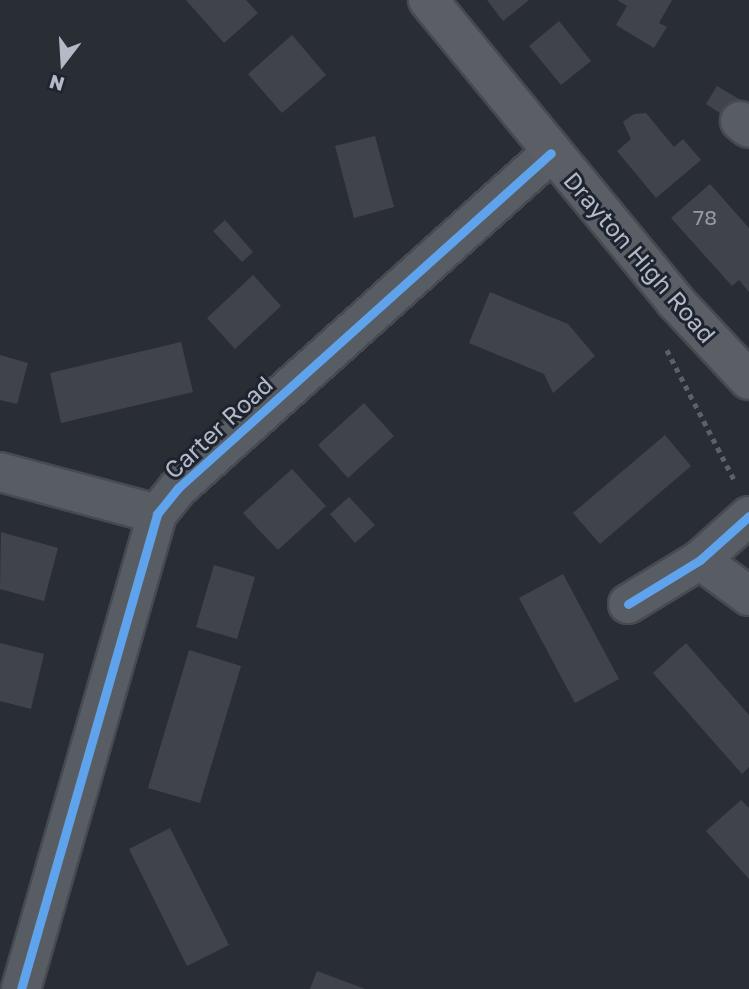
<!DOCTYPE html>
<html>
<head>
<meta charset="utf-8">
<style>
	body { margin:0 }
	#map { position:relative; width:749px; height:989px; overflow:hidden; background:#292e35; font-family:"Golos Text",sans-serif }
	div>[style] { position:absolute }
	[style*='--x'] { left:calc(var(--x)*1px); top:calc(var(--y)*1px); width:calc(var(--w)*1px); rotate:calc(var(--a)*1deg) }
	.building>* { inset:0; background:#40444a }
	.path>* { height:4.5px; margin-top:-2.25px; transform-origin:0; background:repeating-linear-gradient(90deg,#5c6167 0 5px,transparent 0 10px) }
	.roads { filter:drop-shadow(2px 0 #474a50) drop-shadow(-2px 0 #474a50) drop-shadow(0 2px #474a50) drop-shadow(0 -2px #474a50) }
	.minor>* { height:38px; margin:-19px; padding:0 19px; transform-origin:19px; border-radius:19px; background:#585c63 }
	.major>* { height:38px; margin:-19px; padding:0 19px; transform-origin:19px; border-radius:19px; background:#5b5f65 }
	.cycleway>* { height:9px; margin:-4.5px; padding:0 4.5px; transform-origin:4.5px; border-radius:4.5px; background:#60a3ed }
	span { translate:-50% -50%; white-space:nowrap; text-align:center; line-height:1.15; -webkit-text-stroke:6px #1d242f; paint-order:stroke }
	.number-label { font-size:21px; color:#969ca7 }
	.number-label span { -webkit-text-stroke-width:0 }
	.street-label { font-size:24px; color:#b3bac6 }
	.north { position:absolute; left:28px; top:28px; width:70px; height:70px; -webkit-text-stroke:5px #1d242f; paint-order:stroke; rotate:197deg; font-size:19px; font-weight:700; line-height:28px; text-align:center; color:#b3bac6 }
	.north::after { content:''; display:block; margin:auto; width:24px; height:32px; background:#b3bac6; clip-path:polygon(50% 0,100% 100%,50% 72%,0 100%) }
</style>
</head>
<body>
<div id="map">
	<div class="building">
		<i style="clip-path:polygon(186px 0,246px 0,258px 13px,224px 43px)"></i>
		<i style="clip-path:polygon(487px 0,529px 0,503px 21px)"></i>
		<i style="clip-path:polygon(617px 0,672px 0,659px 23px,667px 27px,654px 48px,616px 25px,627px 6px)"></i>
		<i style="clip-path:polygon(559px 21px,591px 61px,561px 85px,529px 46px)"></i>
		<i style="clip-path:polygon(292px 35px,326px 75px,282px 113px,248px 74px)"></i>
		<i style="clip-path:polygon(717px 86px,744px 102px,732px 121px,706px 104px)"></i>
		<i style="clip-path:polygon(646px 113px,674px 147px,683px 139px,701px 160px,656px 198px,617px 151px,631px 139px,623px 122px,634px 114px)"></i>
		<i style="clip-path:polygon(375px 136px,394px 207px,354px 218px,335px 146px)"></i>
		<i style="clip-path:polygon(710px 184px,749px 228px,749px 292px,739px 280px,732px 286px,671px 218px)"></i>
		<i style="clip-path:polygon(225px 220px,253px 252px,242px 262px,213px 231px)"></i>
		<i style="clip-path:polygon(253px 275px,281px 306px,235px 349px,207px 318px)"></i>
		<i style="clip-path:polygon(490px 292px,568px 324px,595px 356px,553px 393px,544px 374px,469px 343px)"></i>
		<i style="clip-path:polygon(181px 342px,193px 392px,61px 423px,50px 373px)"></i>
		<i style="clip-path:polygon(0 355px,28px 363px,17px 404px,0 400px)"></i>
		<i style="clip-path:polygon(364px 403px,394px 436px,348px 478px,318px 445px)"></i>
		<i style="clip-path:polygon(665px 435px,691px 466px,600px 544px,573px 513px)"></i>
		<i style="clip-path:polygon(292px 469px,326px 506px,278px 550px,243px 513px)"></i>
		<i style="clip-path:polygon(349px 497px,375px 525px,355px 543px,330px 514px)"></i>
		<i style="clip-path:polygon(1px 532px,58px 548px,44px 601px,0 589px)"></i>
		<i style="clip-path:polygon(214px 565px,255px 577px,237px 639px,196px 627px)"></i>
		<i style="clip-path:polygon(563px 574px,619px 679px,575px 703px,519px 598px)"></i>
		<i style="clip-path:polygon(0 643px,44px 654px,31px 709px,0 701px)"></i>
		<i style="clip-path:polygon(686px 643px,749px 715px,749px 767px,742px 774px,653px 673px)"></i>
		<i style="clip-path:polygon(189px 650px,241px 666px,200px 803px,148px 788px)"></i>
		<i style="clip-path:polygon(741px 800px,749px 808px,749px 879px,706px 831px)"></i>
		<i style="clip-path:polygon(170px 828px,229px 945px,187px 966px,129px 849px)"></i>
		<i style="clip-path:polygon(317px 971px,365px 989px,310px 989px)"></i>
	</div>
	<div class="path">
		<i style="--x:667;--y:350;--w:148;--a:62.6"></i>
	</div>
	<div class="roads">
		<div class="minor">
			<i style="--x:740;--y:121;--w:11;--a:38"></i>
			<i style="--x:0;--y:472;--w:163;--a:15"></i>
			<i style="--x:700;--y:560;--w:61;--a:36.3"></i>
			<i style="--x:628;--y:604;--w:84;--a:-31.4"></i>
			<i style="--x:700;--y:560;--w:66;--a:-41.9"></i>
			<i style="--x:21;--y:989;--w:494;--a:-74"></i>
			<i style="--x:157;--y:514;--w:33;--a:-51"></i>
			<i style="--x:178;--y:488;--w:501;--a:-41.93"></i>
		</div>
		<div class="major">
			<i style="--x:428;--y:0;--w:389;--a:50.6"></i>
			<i style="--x:675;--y:301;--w:108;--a:46.9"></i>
		</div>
	</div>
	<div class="cycleway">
		<i style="--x:628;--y:604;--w:84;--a:-31.4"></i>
		<i style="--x:700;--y:560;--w:66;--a:-41.9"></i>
		<i style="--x:21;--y:989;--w:494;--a:-74"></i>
		<i style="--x:157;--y:514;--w:33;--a:-51"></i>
		<i style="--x:178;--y:488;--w:501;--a:-41.93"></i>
	</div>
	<div class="number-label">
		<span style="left:705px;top:217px">78</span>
	</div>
	<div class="street-label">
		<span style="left:640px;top:257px;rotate:49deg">Drayton High Road</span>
		<span style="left:218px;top:427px;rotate:-43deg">Carter Road</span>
	</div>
	<div class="north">N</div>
</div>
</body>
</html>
